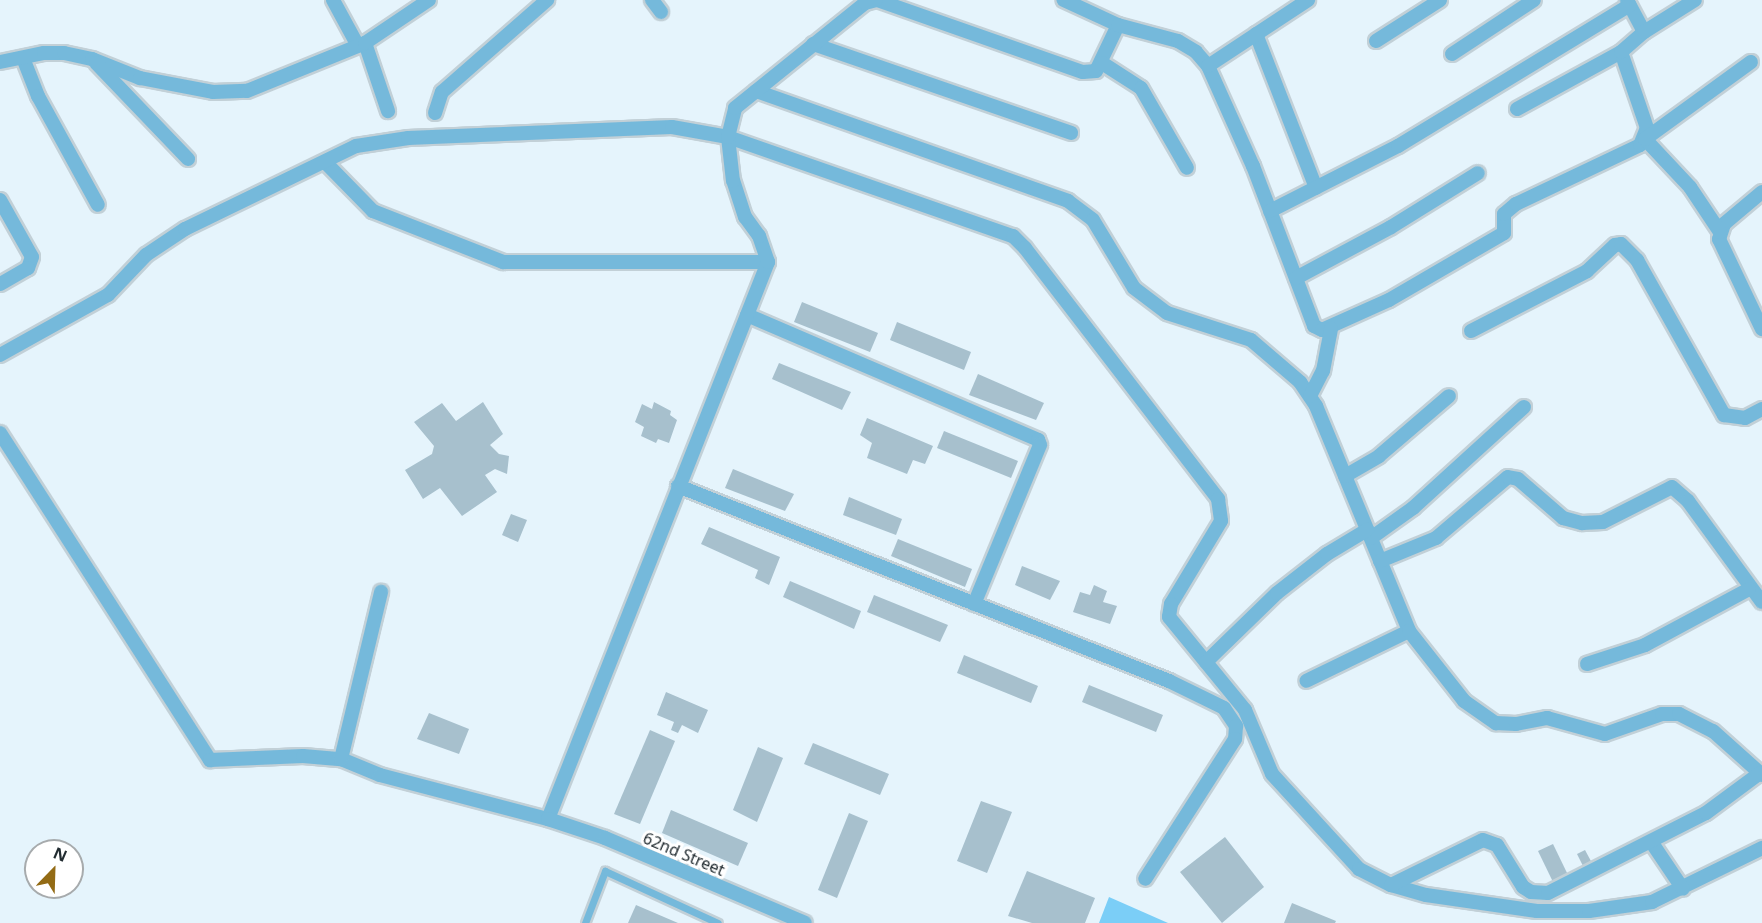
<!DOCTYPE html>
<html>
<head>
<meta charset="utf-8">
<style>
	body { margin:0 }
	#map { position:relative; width:1762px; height:923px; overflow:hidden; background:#e5f4fc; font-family:"Noto Sans",sans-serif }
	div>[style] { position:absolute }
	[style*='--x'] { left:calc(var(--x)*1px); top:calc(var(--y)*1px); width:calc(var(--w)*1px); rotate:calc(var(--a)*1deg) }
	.green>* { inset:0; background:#7bcef7 }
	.building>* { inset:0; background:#a7c0cd }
	.roads { filter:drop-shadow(2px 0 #c2d0d7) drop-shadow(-2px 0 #c2d0d7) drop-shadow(0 2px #c2d0d7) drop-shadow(0 -2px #c2d0d7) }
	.service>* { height:7px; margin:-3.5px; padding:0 3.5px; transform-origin:3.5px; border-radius:3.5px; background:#75b9db }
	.minor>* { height:14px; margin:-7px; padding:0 7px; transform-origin:7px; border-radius:7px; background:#75b9db }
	span { translate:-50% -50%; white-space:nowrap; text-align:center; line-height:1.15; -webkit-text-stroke:6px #fff; paint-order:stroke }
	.street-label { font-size:16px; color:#222c31 }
	.north { position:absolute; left:24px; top:839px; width:60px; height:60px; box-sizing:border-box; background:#fff; border:2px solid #a7abad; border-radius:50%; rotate:23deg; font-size:16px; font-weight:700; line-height:24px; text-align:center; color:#222c31 }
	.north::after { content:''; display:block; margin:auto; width:21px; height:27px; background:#936b15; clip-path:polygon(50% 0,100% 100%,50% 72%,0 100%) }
</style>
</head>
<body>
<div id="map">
	<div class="green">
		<i style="clip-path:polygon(1109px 897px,1168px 923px,1099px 923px)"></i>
	</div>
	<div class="building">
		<i style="clip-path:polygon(802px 302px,878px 333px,870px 352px,794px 322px)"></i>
		<i style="clip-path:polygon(897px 322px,971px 352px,964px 370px,890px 340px)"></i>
		<i style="clip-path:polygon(779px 363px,851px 392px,842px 410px,772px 379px)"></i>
		<i style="clip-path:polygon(978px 374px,1044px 403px,1036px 420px,969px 395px)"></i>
		<i style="clip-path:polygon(483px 402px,503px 434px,490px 445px,499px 454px,509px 456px,507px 474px,495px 469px,485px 475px,497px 492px,462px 516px,440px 488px,423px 499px,405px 470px,432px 454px,434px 446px,414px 422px,442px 403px,456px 421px)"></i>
		<i style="clip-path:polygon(654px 402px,671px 411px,670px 415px,677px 420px,669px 443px,658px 439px,656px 443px,641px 436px,644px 427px,635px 422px,642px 404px,652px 409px)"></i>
		<i style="clip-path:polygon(867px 418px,933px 446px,925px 464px,913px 460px,907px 474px,867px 458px,872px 443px,860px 435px)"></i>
		<i style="clip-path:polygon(944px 431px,1018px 461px,1011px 478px,937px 448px)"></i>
		<i style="clip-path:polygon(733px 469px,794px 494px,785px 511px,725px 488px)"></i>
		<i style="clip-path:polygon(849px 497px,902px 519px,896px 535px,843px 515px)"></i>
		<i style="clip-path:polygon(511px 514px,527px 520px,518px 542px,502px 535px)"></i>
		<i style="clip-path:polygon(709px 527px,780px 557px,769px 585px,755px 578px,758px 570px,701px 544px)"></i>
		<i style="clip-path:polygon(898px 539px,972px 569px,965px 587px,891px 556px)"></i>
		<i style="clip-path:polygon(1022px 566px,1060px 581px,1050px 600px,1015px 585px)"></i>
		<i style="clip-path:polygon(790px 581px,861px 611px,854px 629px,783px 597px)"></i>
		<i style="clip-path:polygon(1094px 585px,1107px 591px,1103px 602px,1117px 606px,1110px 624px,1073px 612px,1080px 592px,1090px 595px)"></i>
		<i style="clip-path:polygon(874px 595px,948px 625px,940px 642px,867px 612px)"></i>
		<i style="clip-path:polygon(964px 655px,1038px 686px,1031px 703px,957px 673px)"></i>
		<i style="clip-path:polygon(1089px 685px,1163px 715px,1156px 732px,1082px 702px)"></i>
		<i style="clip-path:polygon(666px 692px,708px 710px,698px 733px,682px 725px,678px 733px,671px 730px,674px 722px,657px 715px)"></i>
		<i style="clip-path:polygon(429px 713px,469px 729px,459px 754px,417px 739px)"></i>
		<i style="clip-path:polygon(650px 730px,675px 741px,640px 824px,614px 814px)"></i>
		<i style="clip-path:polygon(813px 743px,889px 774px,880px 795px,804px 764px)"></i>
		<i style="clip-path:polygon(758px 747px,783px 758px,757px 822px,733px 810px)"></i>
		<i style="clip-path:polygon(981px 801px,1012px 812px,987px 873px,957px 861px)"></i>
		<i style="clip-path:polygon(671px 810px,748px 843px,738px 866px,662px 833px)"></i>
		<i style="clip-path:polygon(849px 813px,868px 821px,837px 898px,818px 890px)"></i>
		<i style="clip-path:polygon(1225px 837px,1264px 887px,1222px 923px,1180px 872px)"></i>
		<i style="clip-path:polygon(1553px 844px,1568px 875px,1553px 882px,1538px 851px)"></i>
		<i style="clip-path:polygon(1585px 850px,1592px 863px,1584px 868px,1577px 854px)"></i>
		<i style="clip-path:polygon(1027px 871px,1095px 898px,1085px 923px,1032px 923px,1008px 916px)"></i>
		<i style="clip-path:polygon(1292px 903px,1336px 921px,1335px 923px,1284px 923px)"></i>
		<i style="clip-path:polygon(636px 905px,678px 923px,628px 923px)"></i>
	</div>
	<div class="roads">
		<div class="service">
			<i style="--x:585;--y:923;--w:56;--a:-69"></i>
			<i style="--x:605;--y:871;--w:124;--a:24.7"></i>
		</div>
		<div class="minor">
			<i style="--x:333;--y:0;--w:52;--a:61.5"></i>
			<i style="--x:652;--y:0;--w:15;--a:53"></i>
			<i style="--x:877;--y:0;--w:218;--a:19.3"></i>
			<i style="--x:1083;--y:72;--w:13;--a:-4"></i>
			<i style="--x:1096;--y:71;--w:51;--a:-64.4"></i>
			<i style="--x:1118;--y:25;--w:60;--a:-155.2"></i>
			<i style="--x:1627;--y:0;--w:36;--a:62"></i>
			<i style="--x:1118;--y:25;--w:62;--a:14.9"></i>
			<i style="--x:1178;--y:41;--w:21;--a:31"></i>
			<i style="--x:1196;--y:52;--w:18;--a:49"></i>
			<i style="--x:1208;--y:66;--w:110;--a:65.8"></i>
			<i style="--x:1253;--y:166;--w:171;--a:69.1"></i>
			<i style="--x:1314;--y:326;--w:9;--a:27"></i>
			<i style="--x:1322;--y:330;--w:73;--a:-24.1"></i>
			<i style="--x:1389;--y:300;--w:133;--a:-30.2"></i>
			<i style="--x:1504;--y:233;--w:19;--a:-90"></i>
			<i style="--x:1504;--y:214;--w:16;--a:-40"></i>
			<i style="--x:1516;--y:204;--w:137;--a:-25.4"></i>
			<i style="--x:1640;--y:145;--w:18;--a:-68"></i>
			<i style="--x:1647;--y:128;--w:80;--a:-108.9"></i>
			<i style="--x:1256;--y:34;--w:165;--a:68.7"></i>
			<i style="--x:1376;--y:41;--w:76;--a:-32.6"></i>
			<i style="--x:365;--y:43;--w:72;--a:71.3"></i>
			<i style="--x:813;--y:44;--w:273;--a:19"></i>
			<i style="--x:1452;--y:54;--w:98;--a:-33.4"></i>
			<i style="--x:23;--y:58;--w:41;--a:68.5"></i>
			<i style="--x:38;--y:96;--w:124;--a:61.2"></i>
			<i style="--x:0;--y:62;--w:45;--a:-11.6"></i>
			<i style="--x:44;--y:53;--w:20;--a:0"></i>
			<i style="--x:64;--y:53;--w:29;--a:12"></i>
			<i style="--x:92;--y:59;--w:52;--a:21.6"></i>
			<i style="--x:140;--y:78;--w:74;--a:10.9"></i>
			<i style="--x:213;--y:92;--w:34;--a:-2"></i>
			<i style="--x:247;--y:91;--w:127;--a:-22.1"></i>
			<i style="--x:365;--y:43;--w:77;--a:-33.9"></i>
			<i style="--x:96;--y:63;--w:133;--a:46.2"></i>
			<i style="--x:1102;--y:63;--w:46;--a:32.7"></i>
			<i style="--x:1141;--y:88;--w:92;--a:60.1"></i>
			<i style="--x:1208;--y:66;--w:120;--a:-33.4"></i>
			<i style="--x:756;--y:91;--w:331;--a:19.4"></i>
			<i style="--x:1068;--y:201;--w:31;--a:37"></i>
			<i style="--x:1093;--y:220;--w:79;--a:58.9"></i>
			<i style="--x:1134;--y:288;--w:41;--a:37.1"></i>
			<i style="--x:1167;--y:313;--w:88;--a:17.8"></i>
			<i style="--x:1251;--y:340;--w:65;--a:40.6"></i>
			<i style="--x:1300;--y:382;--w:29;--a:56"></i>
			<i style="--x:1316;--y:406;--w:243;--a:67.5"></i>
			<i style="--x:1409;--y:631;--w:114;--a:154.1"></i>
			<i style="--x:1517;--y:109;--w:119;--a:-28.7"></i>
			<i style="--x:1621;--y:52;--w:30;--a:-41"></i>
			<i style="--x:1644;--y:32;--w:60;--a:-32.1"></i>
			<i style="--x:435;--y:113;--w:22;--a:-72"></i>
			<i style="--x:442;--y:92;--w:140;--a:-41.2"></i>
			<i style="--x:325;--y:162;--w:69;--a:45.6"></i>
			<i style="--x:373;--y:211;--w:140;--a:21.4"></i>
			<i style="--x:503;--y:262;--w:265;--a:0"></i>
			<i style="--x:1762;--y:192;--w:50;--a:139.9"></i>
			<i style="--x:1724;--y:224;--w:16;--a:108"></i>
			<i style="--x:1719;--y:239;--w:100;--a:64.5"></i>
			<i style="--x:0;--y:200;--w:65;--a:60.7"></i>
			<i style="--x:32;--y:257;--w:12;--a:110"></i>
			<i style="--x:28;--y:268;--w:32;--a:150"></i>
			<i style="--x:1270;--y:211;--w:144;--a:-26.9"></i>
			<i style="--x:1398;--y:146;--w:271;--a:-31.3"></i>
			<i style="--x:1720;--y:232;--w:54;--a:-123.7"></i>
			<i style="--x:1690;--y:187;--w:66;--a:-133.2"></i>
			<i style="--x:1645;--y:139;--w:131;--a:-36"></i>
			<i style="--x:1296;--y:278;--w:108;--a:-28.2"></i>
			<i style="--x:1391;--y:227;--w:102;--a:-31.8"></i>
			<i style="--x:747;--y:315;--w:317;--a:23.2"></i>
			<i style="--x:1038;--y:440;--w:5;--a:68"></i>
			<i style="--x:1040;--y:445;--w:172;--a:112.5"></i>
			<i style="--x:1471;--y:331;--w:131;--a:-27.3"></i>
			<i style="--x:1587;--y:271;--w:38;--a:-43"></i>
			<i style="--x:1615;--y:245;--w:6;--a:-9"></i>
			<i style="--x:1621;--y:244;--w:23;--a:45"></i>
			<i style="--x:1637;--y:260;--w:178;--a:60.7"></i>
			<i style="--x:1724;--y:415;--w:21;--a:8"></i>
			<i style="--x:1745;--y:418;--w:19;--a:-28"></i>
			<i style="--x:0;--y:355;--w:124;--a:-29.1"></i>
			<i style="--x:108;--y:295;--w:55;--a:-46.5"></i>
			<i style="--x:146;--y:255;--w:47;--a:-33.7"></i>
			<i style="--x:185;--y:229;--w:190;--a:-25.9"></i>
			<i style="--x:356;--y:146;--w:53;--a:-8.7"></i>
			<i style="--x:408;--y:138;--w:264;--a:-2.4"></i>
			<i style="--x:672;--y:127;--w:57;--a:10.1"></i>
			<i style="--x:728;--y:137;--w:302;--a:19.2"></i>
			<i style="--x:1013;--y:236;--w:17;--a:45"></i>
			<i style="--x:1025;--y:248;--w:317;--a:52.4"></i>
			<i style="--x:1218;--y:499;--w:22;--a:82"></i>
			<i style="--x:1221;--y:521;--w:97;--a:121.1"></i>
			<i style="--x:1171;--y:604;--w:13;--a:99"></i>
			<i style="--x:1169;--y:617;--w:120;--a:50.7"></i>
			<i style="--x:1245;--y:710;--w:69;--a:67.1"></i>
			<i style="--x:1272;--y:774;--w:129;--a:47.5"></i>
			<i style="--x:1359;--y:869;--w:36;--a:27"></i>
			<i style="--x:1391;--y:885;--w:36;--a:16"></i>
			<i style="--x:1426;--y:895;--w:112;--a:8.2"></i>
			<i style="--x:1537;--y:911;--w:52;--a:0"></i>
			<i style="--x:1589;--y:911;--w:64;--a:-8.1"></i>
			<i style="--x:1652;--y:902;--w:123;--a:-26.1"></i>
			<i style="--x:1310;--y:396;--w:28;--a:-63"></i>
			<i style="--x:1323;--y:371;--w:43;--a:-79.2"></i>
			<i style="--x:0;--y:433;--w:389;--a:57.3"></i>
			<i style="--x:210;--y:760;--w:93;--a:-2.5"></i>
			<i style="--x:303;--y:756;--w:38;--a:5"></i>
			<i style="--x:341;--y:759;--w:42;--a:22.3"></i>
			<i style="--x:380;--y:775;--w:174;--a:14.7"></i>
			<i style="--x:548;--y:819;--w:599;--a:-68.45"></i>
			<i style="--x:768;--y:262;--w:28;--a:-109"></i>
			<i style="--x:759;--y:236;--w:24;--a:-126"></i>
			<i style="--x:745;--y:217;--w:38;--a:-108"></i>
			<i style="--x:733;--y:181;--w:44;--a:-96.5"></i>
			<i style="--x:728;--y:137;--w:30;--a:-76"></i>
			<i style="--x:735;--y:108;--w:167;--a:-38.9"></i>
			<i style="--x:865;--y:3;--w:11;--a:-15"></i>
			<i style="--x:1345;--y:476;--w:39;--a:-30"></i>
			<i style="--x:1379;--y:456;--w:92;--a:-40.6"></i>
			<i style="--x:678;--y:486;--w:528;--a:21.66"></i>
			<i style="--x:1169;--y:681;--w:61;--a:26.1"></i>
			<i style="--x:1224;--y:708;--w:22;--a:56"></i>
			<i style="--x:1236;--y:726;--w:13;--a:94"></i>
			<i style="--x:1235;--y:739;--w:166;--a:122.7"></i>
			<i style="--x:1371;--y:538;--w:52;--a:-35.5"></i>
			<i style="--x:1413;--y:508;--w:150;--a:-42.3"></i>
			<i style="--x:1380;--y:561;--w:61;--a:-22.3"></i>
			<i style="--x:1436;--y:538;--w:94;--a:-40.3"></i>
			<i style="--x:1508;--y:477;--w:10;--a:11"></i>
			<i style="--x:1518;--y:479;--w:60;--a:40.9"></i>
			<i style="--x:1563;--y:518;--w:20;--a:15"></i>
			<i style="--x:1582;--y:523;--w:21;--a:-3"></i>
			<i style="--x:1603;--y:522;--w:77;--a:-26.9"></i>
			<i style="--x:1672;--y:487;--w:21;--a:41"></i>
			<i style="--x:1688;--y:501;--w:125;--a:53.8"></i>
			<i style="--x:1409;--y:631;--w:89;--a:51.8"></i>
			<i style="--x:1464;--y:701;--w:39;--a:35"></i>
			<i style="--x:1496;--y:723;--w:20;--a:3"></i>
			<i style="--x:1516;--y:724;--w:32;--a:-11"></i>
			<i style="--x:1547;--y:718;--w:60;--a:15.4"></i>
			<i style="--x:1605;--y:734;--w:60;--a:-19.3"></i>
			<i style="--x:1662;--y:714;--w:17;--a:0"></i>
			<i style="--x:1679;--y:714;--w:38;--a:27"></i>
			<i style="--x:1713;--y:731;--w:66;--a:41.9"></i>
			<i style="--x:1206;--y:662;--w:99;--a:-44.2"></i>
			<i style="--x:1277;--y:593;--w:63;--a:-38"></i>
			<i style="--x:1327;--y:554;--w:47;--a:-31"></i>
			<i style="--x:1587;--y:664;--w:61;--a:-18.1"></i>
			<i style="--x:1645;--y:645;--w:118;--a:-28.3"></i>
			<i style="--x:341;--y:759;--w:172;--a:-76.5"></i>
			<i style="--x:548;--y:819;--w:60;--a:18.4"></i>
			<i style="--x:605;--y:838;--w:217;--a:23"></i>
			<i style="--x:1652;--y:843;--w:55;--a:56"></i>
			<i style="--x:1391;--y:885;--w:102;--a:-26.1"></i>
			<i style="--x:1483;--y:840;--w:15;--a:20"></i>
			<i style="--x:1497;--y:845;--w:49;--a:58.2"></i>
			<i style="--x:1523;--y:887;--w:9;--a:32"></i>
			<i style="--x:1531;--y:892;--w:17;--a:3"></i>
			<i style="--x:1548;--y:893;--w:177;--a:-26.9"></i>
			<i style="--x:1706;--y:813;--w:67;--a:-36.5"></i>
		</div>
	</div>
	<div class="street-label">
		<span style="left:684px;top:854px;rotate:23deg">62nd Street</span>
	</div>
	<div class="north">N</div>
</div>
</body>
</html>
